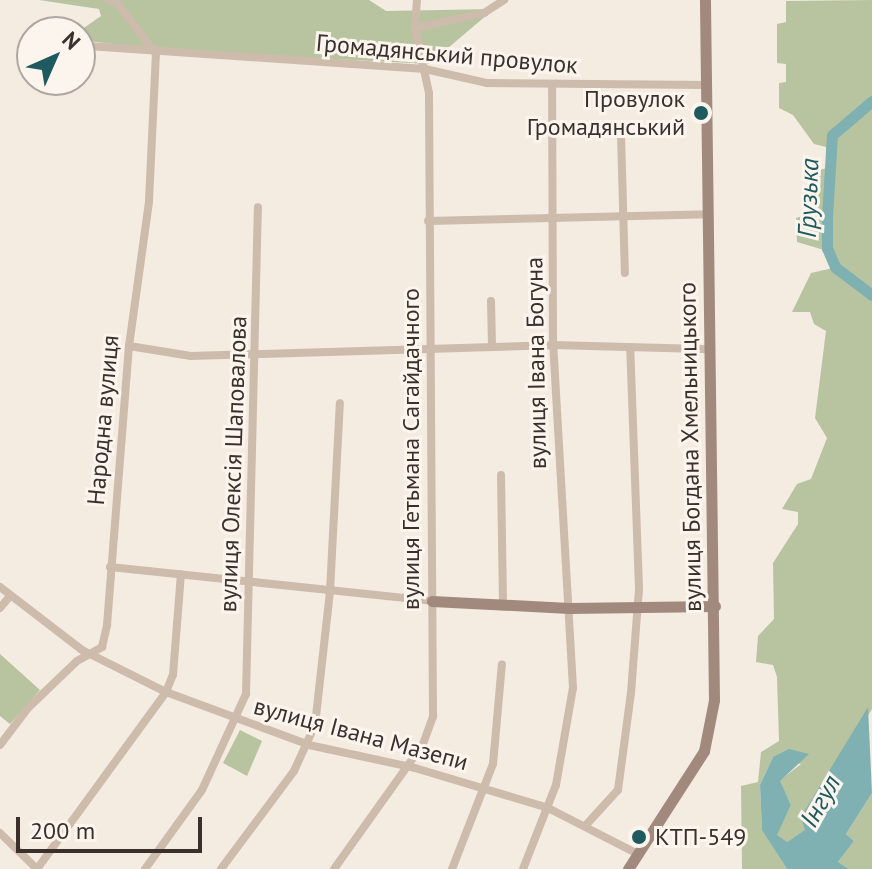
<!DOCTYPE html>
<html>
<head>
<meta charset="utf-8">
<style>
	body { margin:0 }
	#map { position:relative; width:872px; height:869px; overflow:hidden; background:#f4ebe1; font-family:"PT Sans",sans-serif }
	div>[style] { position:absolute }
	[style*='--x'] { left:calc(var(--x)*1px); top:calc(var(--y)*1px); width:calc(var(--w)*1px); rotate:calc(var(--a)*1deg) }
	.green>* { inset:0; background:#b8c4a0 }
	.water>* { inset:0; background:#7fb0b2 }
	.river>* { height:11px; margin:-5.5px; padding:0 5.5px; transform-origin:5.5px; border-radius:5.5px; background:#7fb0b2 }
	.street>* { height:8px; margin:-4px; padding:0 4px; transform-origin:4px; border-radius:4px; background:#cdbbac }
	.secondary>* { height:11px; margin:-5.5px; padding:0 5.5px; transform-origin:5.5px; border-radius:5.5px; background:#a18a7d }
	.dots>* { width:22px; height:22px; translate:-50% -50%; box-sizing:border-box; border:4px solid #fbf5ee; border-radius:50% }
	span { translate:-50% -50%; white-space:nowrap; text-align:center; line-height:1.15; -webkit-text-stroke:6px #fbf5ee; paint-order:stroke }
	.street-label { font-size:24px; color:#3b302b }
	.poi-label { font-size:24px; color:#3b302b }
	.right { translate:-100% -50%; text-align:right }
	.left { translate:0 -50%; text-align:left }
	.water-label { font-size:26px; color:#1f5a5e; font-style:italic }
	.north { position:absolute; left:16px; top:16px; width:80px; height:80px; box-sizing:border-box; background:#fbf5ee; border:2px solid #aea6a0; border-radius:50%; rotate:45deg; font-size:22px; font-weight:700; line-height:32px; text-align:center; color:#3b302b }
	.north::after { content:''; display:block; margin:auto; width:28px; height:36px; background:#1f5a5e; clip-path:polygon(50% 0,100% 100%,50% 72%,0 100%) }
	.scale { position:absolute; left:16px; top:817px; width:186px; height:36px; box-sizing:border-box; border:4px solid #3b302b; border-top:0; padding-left:10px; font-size:24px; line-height:28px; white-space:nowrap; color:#3b302b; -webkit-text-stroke:6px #fbf5ee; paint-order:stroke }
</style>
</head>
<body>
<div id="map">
	<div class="green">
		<i style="clip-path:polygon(39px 0,369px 0,386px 11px,494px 9px,429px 64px,161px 50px,80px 40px,78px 32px,101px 16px,99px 9px)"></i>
		<i style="clip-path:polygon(872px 0,872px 709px,804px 822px,806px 830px,787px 842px,776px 835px,791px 805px,779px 781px,801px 764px,773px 757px,760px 785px,762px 829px,787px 869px,742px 869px,741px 786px,758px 782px,761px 752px,779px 741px,777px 677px,773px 665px,756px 662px,758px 636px,774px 619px,773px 563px,798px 524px,798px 512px,782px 509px,797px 484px,811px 479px,827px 438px,815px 418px,826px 331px,814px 324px,810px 312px,792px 312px,811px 273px,833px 268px,824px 250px,797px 242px,796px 218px,806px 215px,804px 189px,815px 171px,827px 168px,826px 147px,814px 144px,793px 115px,779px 108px,779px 83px,786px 82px,786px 64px,777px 63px,777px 24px,786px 22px,786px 1px)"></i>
		<i style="clip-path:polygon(0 654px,40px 690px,10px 724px,0 716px)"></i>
		<i style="clip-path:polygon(240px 730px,262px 741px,247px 776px,223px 763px)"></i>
		<i style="clip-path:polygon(872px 793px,872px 869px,849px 869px,838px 862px,854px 841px,846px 834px)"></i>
	</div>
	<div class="water">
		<i style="clip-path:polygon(868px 707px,872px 793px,846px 834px,854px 841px,838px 862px,849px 869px,787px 869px,762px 830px,760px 785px,773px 757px,789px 749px,809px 754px,780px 781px,791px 805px,777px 835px,787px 842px,805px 830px,801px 817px)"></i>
	</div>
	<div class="river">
		<i style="--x:872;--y:101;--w:52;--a:139.6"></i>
		<i style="--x:832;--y:135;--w:81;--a:93.5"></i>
		<i style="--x:827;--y:216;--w:32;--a:90"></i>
		<i style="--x:827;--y:248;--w:21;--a:67"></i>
		<i style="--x:835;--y:267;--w:46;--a:37.1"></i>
	</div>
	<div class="street">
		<i style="--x:415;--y:28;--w:71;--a:-12.3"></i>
		<i style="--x:484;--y:13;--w:24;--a:-33"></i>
		<i style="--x:88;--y:46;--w:338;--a:3.9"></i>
		<i style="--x:425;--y:69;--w:64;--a:12.7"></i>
		<i style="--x:487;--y:83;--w:220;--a:0.5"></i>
		<i style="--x:621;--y:134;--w:139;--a:88.4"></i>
		<i style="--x:428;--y:221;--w:281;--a:-1.4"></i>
		<i style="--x:491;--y:301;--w:45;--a:88.7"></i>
		<i style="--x:129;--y:346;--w:63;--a:9.2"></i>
		<i style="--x:191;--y:356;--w:362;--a:-1.7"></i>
		<i style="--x:553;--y:345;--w:158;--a:1.5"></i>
		<i style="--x:501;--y:475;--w:131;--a:89.1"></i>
		<i style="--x:110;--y:567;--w:324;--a:6"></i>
		<i style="--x:0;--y:587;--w:103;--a:37.5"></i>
		<i style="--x:82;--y:650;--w:94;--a:26.6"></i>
		<i style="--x:166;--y:692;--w:153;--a:20.3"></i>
		<i style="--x:309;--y:745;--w:108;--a:12.2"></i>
		<i style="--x:415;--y:768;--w:139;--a:16.7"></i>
		<i style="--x:548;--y:808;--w:101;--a:27.1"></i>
		<i style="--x:0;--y:608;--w:16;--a:-50"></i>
		<i style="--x:0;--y:745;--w:46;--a:-52.9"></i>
		<i style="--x:28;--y:708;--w:68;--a:-43.8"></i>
		<i style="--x:77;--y:661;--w:29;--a:-29"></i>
		<i style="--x:102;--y:647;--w:23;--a:-77"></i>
		<i style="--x:107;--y:625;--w:280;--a:-85.5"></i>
		<i style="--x:129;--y:346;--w:146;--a:-82.1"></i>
		<i style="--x:149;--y:201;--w:147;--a:-87.3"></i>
		<i style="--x:156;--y:54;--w:64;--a:-127.4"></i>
		<i style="--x:117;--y:3;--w:9;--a:-162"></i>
		<i style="--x:586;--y:825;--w:47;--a:-47.6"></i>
		<i style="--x:618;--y:790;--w:98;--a:-82.4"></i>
		<i style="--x:631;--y:693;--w:105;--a:-85.6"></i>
		<i style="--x:639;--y:588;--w:241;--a:-92.1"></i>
		<i style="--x:0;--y:833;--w:52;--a:44.2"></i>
		<i style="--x:37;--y:869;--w:219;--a:-53.9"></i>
		<i style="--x:166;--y:692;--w:18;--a:-68"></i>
		<i style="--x:173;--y:675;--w:101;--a:-85.5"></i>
		<i style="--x:145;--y:869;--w:97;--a:-54.2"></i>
		<i style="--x:202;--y:790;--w:106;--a:-65.4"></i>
		<i style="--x:246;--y:694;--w:487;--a:-88.6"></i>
		<i style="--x:221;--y:869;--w:122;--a:-53.3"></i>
		<i style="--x:294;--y:771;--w:51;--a:-65.5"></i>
		<i style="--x:315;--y:725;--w:135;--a:-83.6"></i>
		<i style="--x:330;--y:591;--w:188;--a:-87"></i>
		<i style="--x:334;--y:869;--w:153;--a:-54.5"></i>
		<i style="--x:423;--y:744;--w:30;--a:-70"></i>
		<i style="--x:433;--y:716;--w:623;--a:-90.37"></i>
		<i style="--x:429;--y:93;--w:66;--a:-102.2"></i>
		<i style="--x:415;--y:28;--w:28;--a:-86"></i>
		<i style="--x:452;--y:869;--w:113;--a:-68.7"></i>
		<i style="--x:493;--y:764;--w:100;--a:-84.9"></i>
		<i style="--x:523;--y:869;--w:90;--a:-68.6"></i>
		<i style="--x:556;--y:785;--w:98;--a:-80.1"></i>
		<i style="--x:573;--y:688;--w:344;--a:-93.3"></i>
		<i style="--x:553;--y:345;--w:258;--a:-90.2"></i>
	</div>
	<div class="secondary">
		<i style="--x:432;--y:601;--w:137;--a:2.9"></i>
		<i style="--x:569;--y:608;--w:146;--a:-0.8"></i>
		<i style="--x:628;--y:869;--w:140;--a:-57.2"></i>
		<i style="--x:704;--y:751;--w:52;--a:-78.9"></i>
		<i style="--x:714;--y:700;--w:700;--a:-90.74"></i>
	</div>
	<div class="dots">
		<i style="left:701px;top:113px;background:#1f5a5e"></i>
		<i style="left:639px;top:837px;background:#1f5a5e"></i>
	</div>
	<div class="street-label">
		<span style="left:447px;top:54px;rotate:5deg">Громадянський провулок</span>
		<span style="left:536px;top:363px;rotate:-91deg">вулиця Івана Богуна</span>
		<span style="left:103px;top:420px;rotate:-85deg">Народна вулиця</span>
		<span style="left:690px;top:447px;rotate:-91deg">вулиця Богдана Хмельницького</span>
		<span style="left:411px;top:449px;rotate:-90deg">вулиця Гетьмана Сагайдачного</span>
		<span style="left:233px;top:464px;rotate:-88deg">вулиця Олексія Шаповалова</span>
		<span style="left:361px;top:734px;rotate:15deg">вулиця Івана Мазепи</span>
	</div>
	<div class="poi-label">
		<span class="right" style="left:685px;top:113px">Провулок<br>Громадянський</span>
		<span class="left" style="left:655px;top:837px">КТП-549</span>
	</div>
	<div class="water-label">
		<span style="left:808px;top:198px;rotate:-88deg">Грузька</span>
		<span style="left:820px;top:801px;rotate:-61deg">Інгул</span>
	</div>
	<div class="north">N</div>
	<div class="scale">200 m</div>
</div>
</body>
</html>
